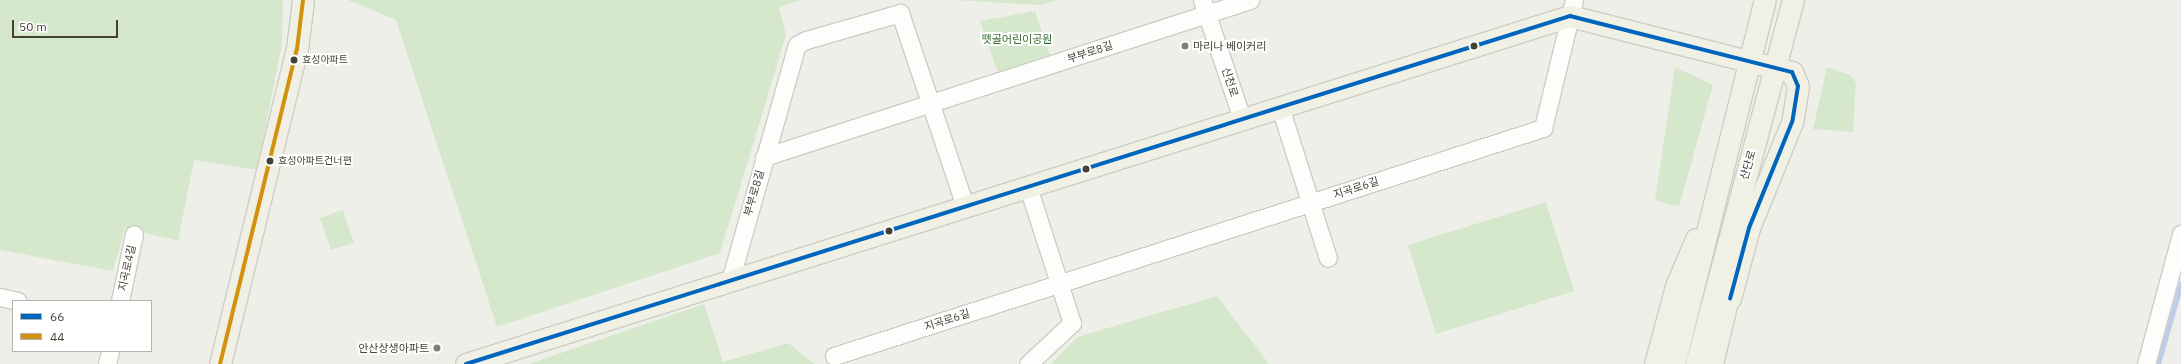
<!DOCTYPE html>
<html>
<head>
<meta charset="utf-8">
<style>
	body { margin:0 }
	#map { position:relative; width:2181px; height:364px; overflow:hidden; background:#efefe9; font-family:"IBM Plex Sans","Noto Sans KR",sans-serif }
	div>[style] { position:absolute }
	[style*='--x'] { left:calc(var(--x)*1px); top:calc(var(--y)*1px); width:calc(var(--w)*1px); rotate:calc(var(--a)*1deg) }
	.green>* { inset:0; background:#d5e8cb }
	.stream>* { height:4.5px; margin:-2.25px; padding:0 2.25px; transform-origin:2.25px; border-radius:2.25px; background:#becbe9 }
	.roads { filter:drop-shadow(1px 0 #cdcdc7) drop-shadow(-1px 0 #cdcdc7) drop-shadow(0 1px #cdcdc7) drop-shadow(0 -1px #cdcdc7) }
	.minor>* { height:17px; margin:-8.5px; padding:0 8.5px; transform-origin:8.5px; border-radius:8.5px; background:#fdfdfc }
	.major>* { height:21px; margin:-10.5px; padding:0 10.5px; transform-origin:10.5px; border-radius:10.5px; background:#f0f0e4 }
	.bus-1>* { height:4px; margin:-2px; padding:0 2px; transform-origin:2px; border-radius:2px; background:#0065bd }
	.bus-2>* { height:4px; margin:-2px; padding:0 2px; transform-origin:2px; border-radius:2px; background:#d3920b }
	.dots>* { width:11px; height:11px; translate:-50% -50%; box-sizing:border-box; border:2px solid #fff; border-radius:50% }
	span { translate:-50% -50%; white-space:nowrap; text-align:center; line-height:1.15; -webkit-text-stroke:4px #fff; paint-order:stroke }
	.bus-label { font-size:10px; color:#444236 }
	.left { translate:0 -50%; text-align:left }
	.park-label { font-size:11px; color:#366f30 }
	.poi-label { font-size:11px; color:#444236 }
	.right { translate:-100% -50%; text-align:right }
	.street-label { font-size:11px; color:#444236 }
	.legend { position:absolute; left:12px; top:300px; width:140px; height:52px; box-sizing:border-box; background:#fff; border:1px solid #b4b3af; margin:0; padding:5px 7px; list-style:none; font-size:12px; color:#444236 }
	.legend li { display:flex; align-items:center; gap:8px; height:20px }
	.legend b { width:20px; border:1px solid #b4b3af }
	.scale { position:absolute; left:12px; top:20px; width:106px; height:18px; box-sizing:border-box; border:2px solid #444236; border-top:0; padding-left:5px; font-size:12px; line-height:14px; white-space:nowrap; color:#444236; -webkit-text-stroke:3px #fff; paint-order:stroke }
</style>
</head>
<body>
<div id="map">
	<div class="green">
		<i style="clip-path:polygon(0 0,283px 0,282px 44px,257px 170px,194px 160px,178px 241px,125px 228px,113px 271px,0 250px)"></i>
		<i style="clip-path:polygon(348px 0,801px 0,779px 7px,786px 35px,720px 253px,497px 327px,396px 20px)"></i>
		<i style="clip-path:polygon(956px 0,1058px 0,1040px 5px)"></i>
		<i style="clip-path:polygon(1035px 11px,1050px 55px,998px 73px,980px 21px)"></i>
		<i style="clip-path:polygon(1675px 67px,1713px 85px,1679px 207px,1655px 200px)"></i>
		<i style="clip-path:polygon(1827px 67px,1850px 75px,1856px 83px,1853px 132px,1813px 129px)"></i>
		<i style="clip-path:polygon(1546px 202px,1574px 291px,1436px 334px,1408px 245px)"></i>
		<i style="clip-path:polygon(343px 210px,354px 243px,331px 250px,320px 218px)"></i>
		<i style="clip-path:polygon(1217px 296px,1269px 364px,1051px 364px,1077px 337px)"></i>
		<i style="clip-path:polygon(704px 304px,723px 362px,788px 343px,815px 364px,529px 364px)"></i>
	</div>
	<div class="stream">
		<i style="--x:2158;--y:364;--w:84;--a:-74.1"></i>
	</div>
	<div class="roads">
		<div class="minor">
			<i style="--x:1202;--y:0;--w:126;--a:71.4"></i>
			<i style="--x:1280;--y:107;--w:158;--a:72.4"></i>
			<i style="--x:764;--y:157;--w:511;--a:-17.9"></i>
			<i style="--x:1028;--y:187;--w:143;--a:72.1"></i>
			<i style="--x:1072;--y:323;--w:60;--a:137"></i>
			<i style="--x:730;--y:281;--w:245;--a:-74.2"></i>
			<i style="--x:797;--y:45;--w:10;--a:-29"></i>
			<i style="--x:806;--y:40;--w:98;--a:-16"></i>
			<i style="--x:900;--y:13;--w:204;--a:71.4"></i>
			<i style="--x:0;--y:297;--w:18;--a:13"></i>
			<i style="--x:120;--y:301;--w:68;--a:-78.2"></i>
			<i style="--x:834;--y:356;--w:745;--a:-17.83"></i>
			<i style="--x:1543;--y:128;--w:132;--a:-76.4"></i>
			<i style="--x:107;--y:364;--w:13;--a:-77"></i>
			<i style="--x:2146;--y:364;--w:135;--a:-74.9"></i>
		</div>
		<div class="major">
			<i style="--x:220;--y:364;--w:324;--a:-76.3"></i>
			<i style="--x:297;--y:49;--w:49;--a:-83"></i>
			<i style="--x:466;--y:364;--w:1158;--a:-17.5"></i>
			<i style="--x:1570;--y:16;--w:229;--a:14.2"></i>
			<i style="--x:1792;--y:72;--w:15;--a:67"></i>
			<i style="--x:1798;--y:86;--w:36;--a:99"></i>
			<i style="--x:1792;--y:122;--w:114;--a:112.1"></i>
			<i style="--x:1749;--y:228;--w:73;--a:105"></i>
			<i style="--x:1655;--y:364;--w:81;--a:-74.9"></i>
			<i style="--x:1676;--y:286;--w:51;--a:-66.9"></i>
			<i style="--x:1674;--y:364;--w:375;--a:-76"></i>
			<i style="--x:1696;--y:364;--w:377;--a:-75.1"></i>
			<i style="--x:1712;--y:364;--w:81;--a:-76.5"></i>
		</div>
	</div>
	<div class="bus-1">
		<i style="--x:466;--y:364;--w:1158;--a:-17.5"></i>
		<i style="--x:1570;--y:16;--w:229;--a:14.2"></i>
		<i style="--x:1792;--y:72;--w:15;--a:67"></i>
		<i style="--x:1798;--y:86;--w:36;--a:99"></i>
		<i style="--x:1792;--y:122;--w:114;--a:112.1"></i>
		<i style="--x:1749;--y:228;--w:73;--a:105"></i>
	</div>
	<div class="bus-2">
		<i style="--x:220;--y:364;--w:324;--a:-76.3"></i>
		<i style="--x:297;--y:49;--w:49;--a:-83"></i>
	</div>
	<div class="dots">
		<i style="left:1185px;top:46px;background:#807f75"></i>
		<i style="left:1474px;top:46px;background:#444236"></i>
		<i style="left:294px;top:60px;background:#444236"></i>
		<i style="left:270px;top:161px;background:#444236"></i>
		<i style="left:1086px;top:169px;background:#444236"></i>
		<i style="left:889px;top:231px;background:#444236"></i>
		<i style="left:437px;top:348px;background:#807f75"></i>
	</div>
	<div class="bus-label">
		<span class="left" style="left:302px;top:60px">효성아파트</span>
		<span class="left" style="left:278px;top:161px">효성아파트건너편</span>
	</div>
	<div class="park-label">
		<span style="left:1017px;top:39px">뗏골어린이공원</span>
	</div>
	<div class="poi-label">
		<span class="left" style="left:1193px;top:46px">마리나 베이커리</span>
		<span class="right" style="left:429px;top:348px">안산상생아파트</span>
	</div>
	<div class="street-label">
		<span style="left:1090px;top:52px;rotate:-18deg">부부로8길</span>
		<span style="left:1230px;top:82px;rotate:72deg">신천로</span>
		<span style="left:1748px;top:165px;rotate:-74deg">산단로</span>
		<span style="left:1356px;top:188px;rotate:-18deg">지곡로6길</span>
		<span style="left:754px;top:193px;rotate:-74deg">부부로8길</span>
		<span style="left:127px;top:268px;rotate:-78deg">지곡로4길</span>
		<span style="left:947px;top:320px;rotate:-18deg">지곡로6길</span>
	</div>
	<ul class="legend">
	<li><b style="height:5px;background:#0065bd"></b>66</li>
	<li><b style="height:5px;background:#d3920b"></b>44</li>
	</ul>
	<div class="scale">50 m</div>
</div>
</body>
</html>
